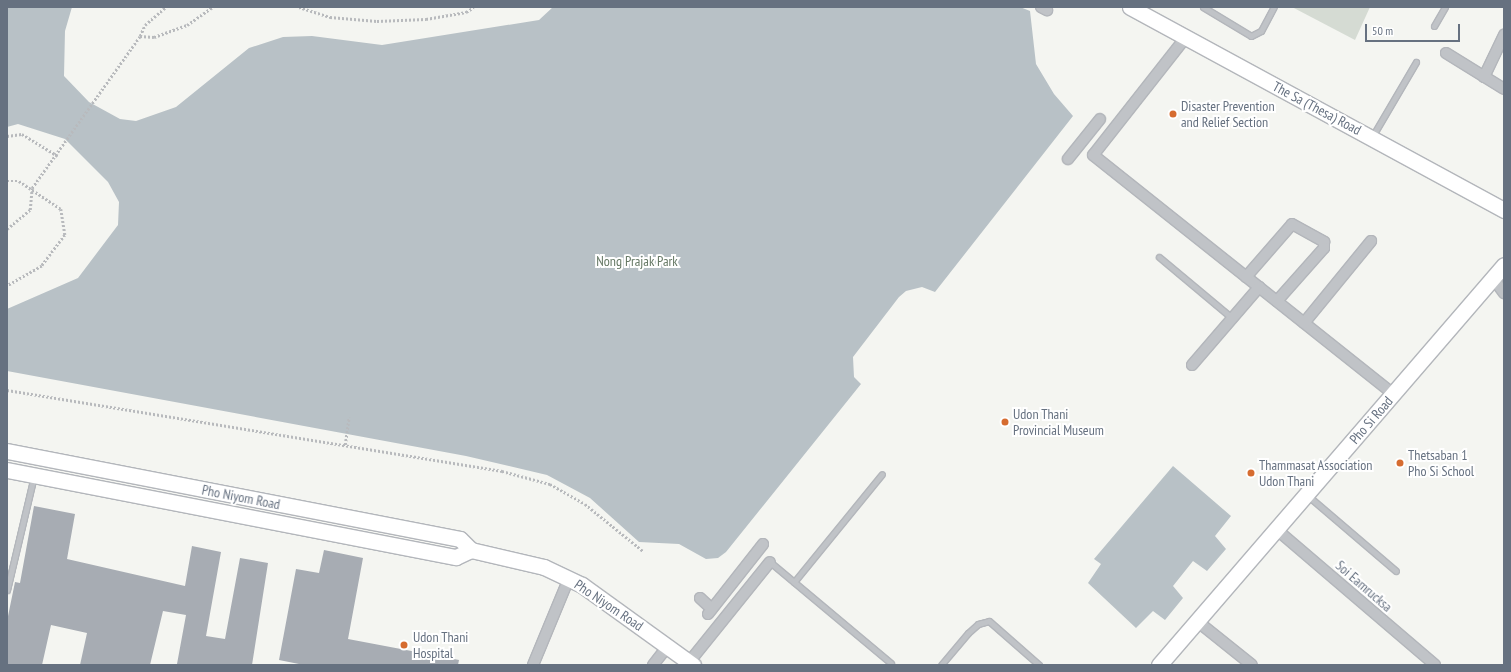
<!DOCTYPE html>
<html>
<head>
<meta charset="utf-8">
<style>
	body { margin:0 }
	#map { position:relative; width:1511px; height:672px; overflow:hidden; background:#f4f5f1; font-family:"PT Sans Narrow",sans-serif }
	div>[style] { position:absolute }
	[style*='--x'] { left:calc(var(--x)*1px); top:calc(var(--y)*1px); width:calc(var(--w)*1px); rotate:calc(var(--a)*1deg) }
	.green>* { inset:0; background:#d5dbd3 }
	.water>* { inset:0; background:#b8c1c6 }
	.building>* { inset:0; background:#a7acb3 }
	.path>* { height:2.5px; margin-top:-1.25px; transform-origin:0; background:repeating-linear-gradient(90deg,#b8babd 0 2px,transparent 0 4px) }
	.roads { filter:drop-shadow(1px 0 #b3b6bb) drop-shadow(-1px 0 #b3b6bb) drop-shadow(0 1px #b3b6bb) drop-shadow(0 -1px #b3b6bb) }
	.lane>* { height:5px; margin:-2.5px; padding:0 2.5px; transform-origin:2.5px; border-radius:2.5px; background:#c0c3c7 }
	.street>* { height:10px; margin:-5px; padding:0 5px; transform-origin:5px; border-radius:5px; background:#c0c3c7 }
	.secondary>* { height:15px; margin:-7.5px; padding:0 7.5px; transform-origin:7.5px; border-radius:7.5px; background:#fff }
	.dots>* { width:11px; height:11px; translate:-50% -50%; box-sizing:border-box; border:2px solid #fff; border-radius:50% }
	span { translate:-50% -50%; white-space:nowrap; text-align:center; line-height:1.15; -webkit-text-stroke:4px #fff; paint-order:stroke }
	.poi-label { font-size:14px; color:#667180 }
	.left { translate:0 -50%; text-align:left }
	.street-label { font-size:14px; color:#667180 }
	.park-label { font-size:14px; color:#657864 }
	.frame { position:absolute; inset:0; border:8px solid #667180; pointer-events:none }
	.scale { position:absolute; left:1365px; top:24px; width:95px; height:18px; box-sizing:border-box; border:2px solid #667180; border-top:0; padding-left:5px; font-size:12px; line-height:14px; white-space:nowrap; color:#667180; -webkit-text-stroke:3px #fff; paint-order:stroke }
</style>
</head>
<body>
<div id="map">
	<div class="green">
		<i style="clip-path:polygon(1292px 7px,1370px 7px,1355px 40px)"></i>
	</div>
	<div class="water">
		<i style="clip-path:polygon(7px 7px,72px 7px,65px 31px,64px 76px,89px 102px,120px 119px,136px 121px,176px 107px,249px 48px,283px 37px,312px 36px,382px 45px,539px 20px,553px 7px,1020px 7px,1030px 11px,1036px 64px,1054px 94px,1073px 116px,935px 292px,922px 287px,906px 291px,899px 297px,853px 357px,854px 377px,861px 384px,726px 552px,718px 558px,706px 559px,679px 544px,639px 542px,590px 498px,547px 475px,466px 456px,7px 371px,7px 309px,78px 278px,118px 225px,119px 202px,108px 182px,65px 139px,18px 124px,7px 127px)"></i>
		<i style="clip-path:polygon(1173px 466px,1231px 516px,1215px 536px,1226px 549px,1207px 571px,1193px 561px,1173px 586px,1183px 598px,1165px 620px,1153px 611px,1136px 628px,1088px 583px,1101px 564px,1094px 559px)"></i>
	</div>
	<div class="building">
		<i style="clip-path:polygon(34px 506px,75px 514px,67px 559px,185px 586px,192px 546px,221px 552px,206px 636px,225px 639px,240px 558px,268px 563px,252px 665px,177px 664px,186px 615px,163px 611px,150px 665px,80px 665px,87px 633px,51px 625px,42px 665px,7px 665px,7px 621px,15px 582px,20px 583px)"></i>
		<i style="clip-path:polygon(324px 550px,363px 558px,348px 639px,459px 660px,458px 665px,304px 665px,279px 660px,296px 569px,319px 573px)"></i>
	</div>
	<div class="path">
		<i style="--x:299;--y:7;--w:33;--a:18"></i>
		<i style="--x:330;--y:17;--w:47;--a:4.9"></i>
		<i style="--x:377;--y:21;--w:49;--a:-2.3"></i>
		<i style="--x:426;--y:19;--w:41;--a:-9.9"></i>
		<i style="--x:466;--y:12;--w:9;--a:-32"></i>
		<i style="--x:140;--y:36;--w:12;--a:-66"></i>
		<i style="--x:145;--y:25;--w:28;--a:-41"></i>
		<i style="--x:7;--y:136;--w:15;--a:-8"></i>
		<i style="--x:22;--y:134;--w:42;--a:31.4"></i>
		<i style="--x:7;--y:181;--w:12;--a:0"></i>
		<i style="--x:19;--y:181;--w:50;--a:33.7"></i>
		<i style="--x:61;--y:209;--w:26;--a:81"></i>
		<i style="--x:65;--y:235;--w:39;--a:127"></i>
		<i style="--x:42;--y:266;--w:40;--a:150.3"></i>
		<i style="--x:7;--y:229;--w:30;--a:-40"></i>
		<i style="--x:30;--y:210;--w:22;--a:-85"></i>
		<i style="--x:32;--y:188;--w:186;--a:-54.6"></i>
		<i style="--x:140;--y:36;--w:14;--a:4"></i>
		<i style="--x:154;--y:37;--w:35;--a:-20"></i>
		<i style="--x:187;--y:25;--w:32;--a:-35"></i>
		<i style="--x:7;--y:390;--w:502;--a:9.29"></i>
		<i style="--x:502;--y:471;--w:50;--a:15.2"></i>
		<i style="--x:550;--y:484;--w:40;--a:29.7"></i>
		<i style="--x:585;--y:504;--w:75;--a:39"></i>
		<i style="--x:345;--y:445;--w:28;--a:-82"></i>
	</div>
	<div class="roads">
		<div class="lane">
			<i style="--x:1203;--y:7;--w:56;--a:31.1"></i>
			<i style="--x:1251;--y:36;--w:11;--a:-27"></i>
			<i style="--x:1261;--y:31;--w:27;--a:-62"></i>
			<i style="--x:1434;--y:26;--w:22;--a:-60"></i>
			<i style="--x:1372;--y:137;--w:87;--a:-59.6"></i>
			<i style="--x:1159;--y:257;--w:95;--a:39.9"></i>
			<i style="--x:1307;--y:495;--w:117;--a:40.5"></i>
			<i style="--x:770;--y:562;--w:158;--a:39.9"></i>
			<i style="--x:794;--y:582;--w:139;--a:-50.8"></i>
			<i style="--x:7;--y:590;--w:117;--a:-76.7"></i>
			<i style="--x:941;--y:665;--w:42;--a:-49.8"></i>
			<i style="--x:968;--y:633;--w:13;--a:-42"></i>
			<i style="--x:978;--y:624;--w:11;--a:-15"></i>
			<i style="--x:989;--y:621;--w:67;--a:41.3"></i>
		</div>
		<div class="street">
			<i style="--x:1041;--y:7;--w:7;--a:27"></i>
			<i style="--x:1186;--y:37;--w:150;--a:128.2"></i>
			<i style="--x:1093;--y:155;--w:384;--a:38.5"></i>
			<i style="--x:1446;--y:53;--w:68;--a:31.8"></i>
			<i style="--x:1484;--y:77;--w:47;--a:-64.5"></i>
			<i style="--x:1068;--y:159;--w:51;--a:-51.3"></i>
			<i style="--x:1246;--y:277;--w:70;--a:-49"></i>
			<i style="--x:1292;--y:224;--w:37;--a:29"></i>
			<i style="--x:1324;--y:242;--w:6;--a:90"></i>
			<i style="--x:1324;--y:248;--w:71;--a:131.6"></i>
			<i style="--x:1493;--y:278;--w:19;--a:54"></i>
			<i style="--x:1304;--y:323;--w:106;--a:-50.7"></i>
			<i style="--x:1192;--y:365;--w:103;--a:-49.3"></i>
			<i style="--x:1276;--y:529;--w:209;--a:40.5"></i>
			<i style="--x:700;--y:598;--w:16;--a:43"></i>
			<i style="--x:708;--y:614;--w:89;--a:-51.8"></i>
			<i style="--x:1197;--y:621;--w:70;--a:38.7"></i>
			<i style="--x:690;--y:661;--w:127;--a:-51.1"></i>
			<i style="--x:533;--y:665;--w:94;--a:-67.5"></i>
			<i style="--x:653;--y:665;--w:24;--a:-52"></i>
		</div>
		<div class="secondary">
			<i style="--x:1130;--y:7;--w:426;--a:28.5"></i>
			<i style="--x:7;--y:451;--w:461;--a:11"></i>
			<i style="--x:460;--y:539;--w:16;--a:45"></i>
			<i style="--x:471;--y:550;--w:75;--a:13.1"></i>
			<i style="--x:544;--y:567;--w:42;--a:25.3"></i>
			<i style="--x:582;--y:585;--w:137;--a:35.8"></i>
			<i style="--x:7;--y:470;--w:457;--a:11"></i>
			<i style="--x:456;--y:557;--w:17;--a:-25"></i>
			<i style="--x:1159;--y:665;--w:528;--a:-49.22"></i>
		</div>
	</div>
	<div class="dots">
		<i style="left:1173px;top:114px;background:#d66c30"></i>
		<i style="left:1005px;top:422px;background:#d66c30"></i>
		<i style="left:1400px;top:463px;background:#d66c30"></i>
		<i style="left:1251px;top:473px;background:#d66c30"></i>
		<i style="left:404px;top:645px;background:#d66c30"></i>
	</div>
	<div class="poi-label">
		<span class="left" style="left:1181px;top:114px">Disaster Prevention<br>and Relief Section</span>
		<span class="left" style="left:1013px;top:422px">Udon Thani<br>Provincial Museum</span>
		<span class="left" style="left:1408px;top:463px">Thetsaban 1<br>Pho Si School</span>
		<span class="left" style="left:1259px;top:473px">Thammasat Association<br>Udon Thani</span>
		<span class="left" style="left:413px;top:645px">Udon Thani<br>Hospital</span>
	</div>
	<div class="street-label">
		<span style="left:1317px;top:108px;rotate:28deg">The Sa (Thesa) Road</span>
		<span style="left:1371px;top:420px;rotate:-49deg">Pho Si Road</span>
		<span style="left:241px;top:497px;rotate:11deg">Pho Niyom Road</span>
		<span style="left:1364px;top:586px;rotate:41deg">Soi Eamrucksa</span>
		<span style="left:609px;top:605px;rotate:34deg">Pho Niyom Road</span>
	</div>
	<div class="park-label">
		<span style="left:637px;top:261px">Nong Prajak Park</span>
	</div>
	<div class="frame"></div>
	<div class="scale">50 m</div>
</div>
</body>
</html>
